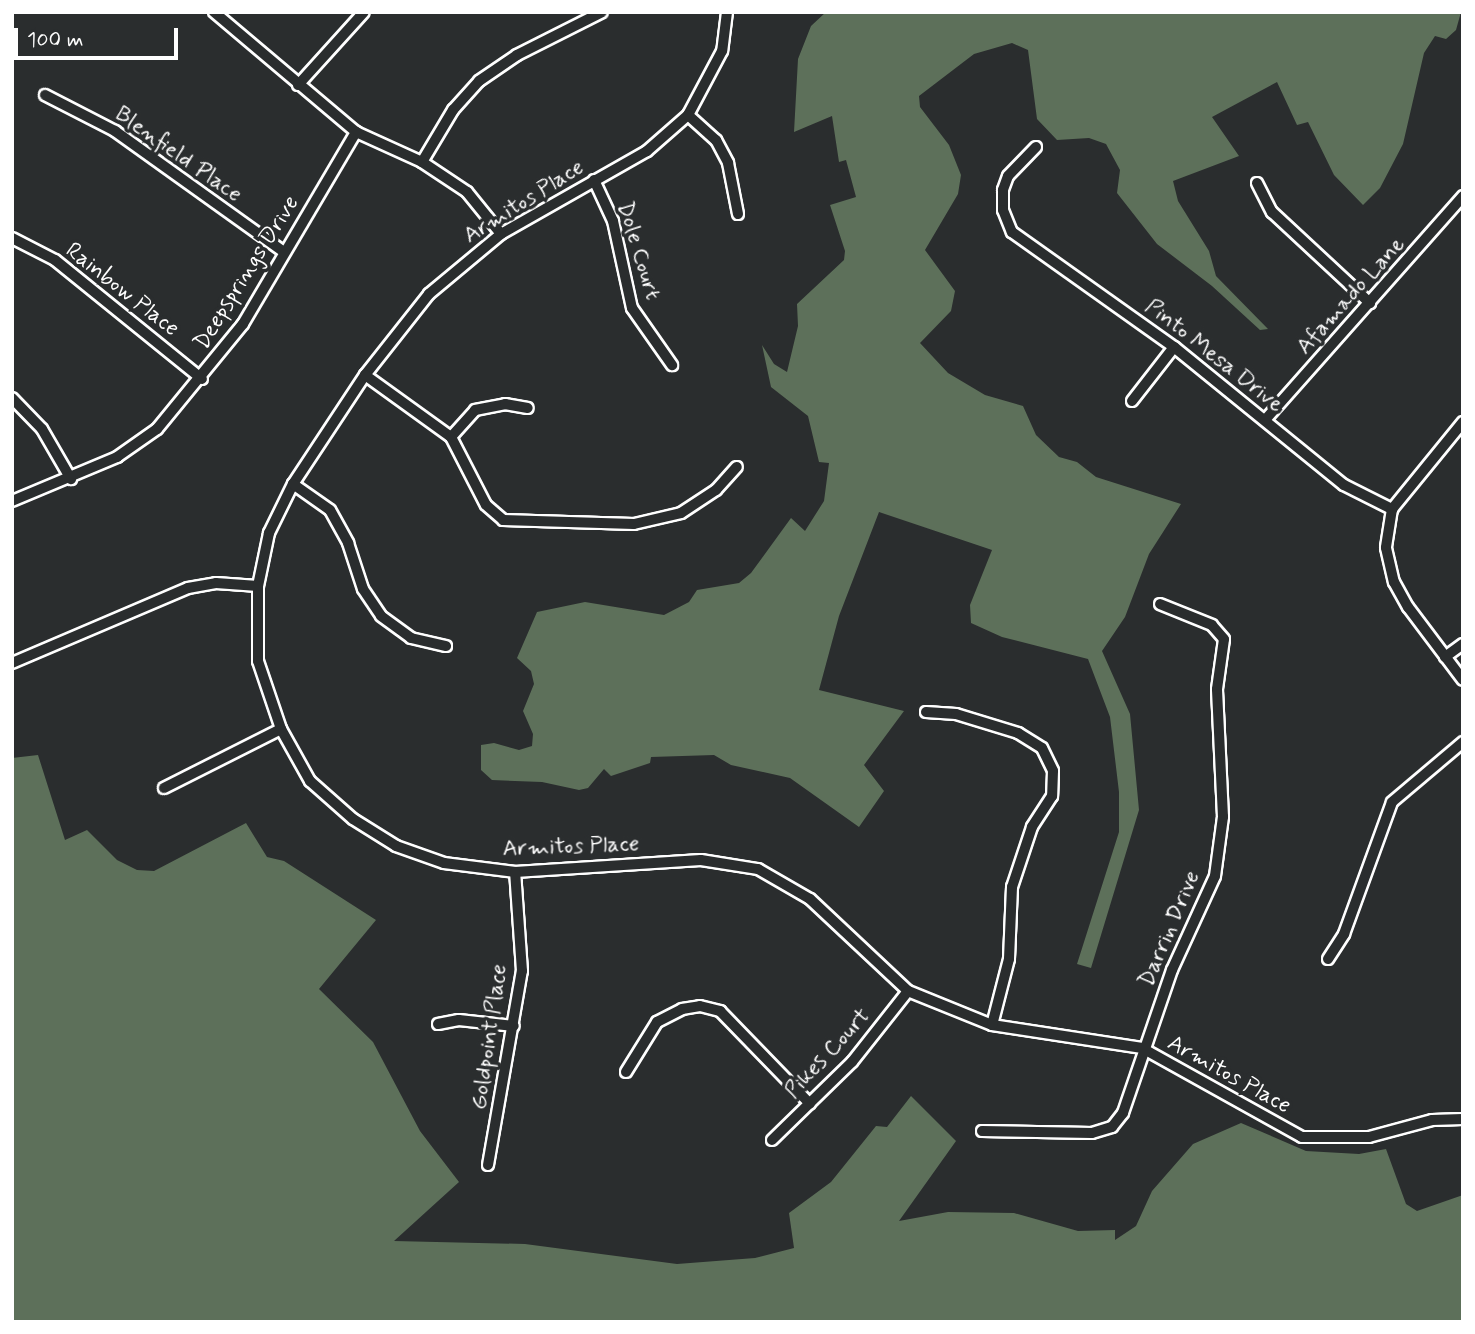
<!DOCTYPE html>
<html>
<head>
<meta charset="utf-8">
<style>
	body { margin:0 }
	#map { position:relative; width:1475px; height:1334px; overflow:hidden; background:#2a2d2e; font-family:Mynerve,sans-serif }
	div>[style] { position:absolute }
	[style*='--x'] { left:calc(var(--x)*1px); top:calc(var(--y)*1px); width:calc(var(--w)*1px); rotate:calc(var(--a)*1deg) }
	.green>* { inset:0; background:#5d705a }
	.roads { filter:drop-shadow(2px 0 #fff) drop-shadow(-2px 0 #fff) drop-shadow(0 2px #fff) drop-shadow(0 -2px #fff) }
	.minor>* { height:10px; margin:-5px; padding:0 5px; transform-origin:5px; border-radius:5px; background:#2a2d2e }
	span { translate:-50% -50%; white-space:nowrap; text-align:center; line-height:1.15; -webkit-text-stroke:7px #2a2d2e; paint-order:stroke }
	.street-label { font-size:23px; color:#fff }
	.frame { position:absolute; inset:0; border:14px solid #fff; pointer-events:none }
	.scale { position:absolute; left:14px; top:28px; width:164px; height:32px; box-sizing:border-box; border:4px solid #fff; border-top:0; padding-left:9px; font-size:21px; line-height:24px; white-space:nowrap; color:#fff; -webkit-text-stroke:5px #2a2d2e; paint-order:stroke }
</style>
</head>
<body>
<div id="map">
	<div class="green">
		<i style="clip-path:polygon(826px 12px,1461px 12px,1456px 30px,1446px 39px,1435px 36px,1424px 53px,1403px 144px,1380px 188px,1363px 205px,1334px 175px,1308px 122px,1297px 125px,1277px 82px,1212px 117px,1239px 156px,1173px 181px,1178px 201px,1209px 251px,1216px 276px,1268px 329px,1260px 330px,1212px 286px,1157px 244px,1117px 193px,1120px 170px,1106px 144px,1089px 138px,1057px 140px,1037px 119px,1028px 50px,1012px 43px,974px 54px,919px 96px,920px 107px,949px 145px,961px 175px,958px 194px,925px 250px,955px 291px,951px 311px,920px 343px,948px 373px,985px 395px,1023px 406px,1036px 435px,1059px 457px,1077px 462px,1096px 477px,1181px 504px,1149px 554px,1125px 617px,1102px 651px,1130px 714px,1139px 810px,1091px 968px,1077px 964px,1119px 832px,1119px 792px,1110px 717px,1088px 659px,1002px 637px,971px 623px,970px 605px,992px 550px,879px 512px,839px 616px,819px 690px,904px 711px,864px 765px,884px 791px,859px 827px,790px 778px,731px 765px,714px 755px,651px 757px,650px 763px,611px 776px,604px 769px,588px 788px,579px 790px,542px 782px,492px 780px,481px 770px,481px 745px,494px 743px,519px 750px,532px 746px,533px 734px,523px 711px,534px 684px,531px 671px,517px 658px,537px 612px,585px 602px,664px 615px,689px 602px,697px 590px,739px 583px,751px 573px,791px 518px,805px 531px,824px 501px,829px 463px,819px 462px,808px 416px,771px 387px,762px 345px,774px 364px,787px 372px,798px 326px,797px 304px,844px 260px,845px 251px,830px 205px,856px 197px,846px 160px,839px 162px,832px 116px,794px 132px,798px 59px,811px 26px)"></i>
		<i style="clip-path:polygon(38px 755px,65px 840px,87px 830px,117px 860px,137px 870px,154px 871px,246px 823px,267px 857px,284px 861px,376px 920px,319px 989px,373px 1042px,420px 1131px,459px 1182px,394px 1241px,525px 1244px,677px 1264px,755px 1258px,794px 1248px,789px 1213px,831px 1182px,876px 1126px,887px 1127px,911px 1096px,956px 1141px,899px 1221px,948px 1212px,1014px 1213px,1078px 1231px,1115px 1230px,1115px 1240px,1136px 1226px,1152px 1191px,1193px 1144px,1241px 1123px,1306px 1151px,1359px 1154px,1386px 1149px,1406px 1204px,1417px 1211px,1463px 1195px,1463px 1322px,12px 1322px,12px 758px)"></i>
	</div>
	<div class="roads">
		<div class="minor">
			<i style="--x:214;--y:12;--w:186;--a:40.2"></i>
			<i style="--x:356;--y:132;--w:72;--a:24.4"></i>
			<i style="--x:422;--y:162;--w:54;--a:33.7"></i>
			<i style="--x:467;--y:192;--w:54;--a:51"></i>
			<i style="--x:727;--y:12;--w:39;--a:97"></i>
			<i style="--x:722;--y:51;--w:72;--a:118"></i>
			<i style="--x:688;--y:115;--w:55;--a:138.7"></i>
			<i style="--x:647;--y:151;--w:168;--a:150.4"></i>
			<i style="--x:501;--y:234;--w:94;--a:140.2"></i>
			<i style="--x:429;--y:294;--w:103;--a:128.3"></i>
			<i style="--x:365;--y:375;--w:131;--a:123.4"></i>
			<i style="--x:293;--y:484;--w:55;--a:116.1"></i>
			<i style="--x:269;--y:533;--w:54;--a:101.7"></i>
			<i style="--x:258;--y:586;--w:75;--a:90"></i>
			<i style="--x:258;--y:661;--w:72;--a:71.3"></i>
			<i style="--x:281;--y:729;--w:60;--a:60.9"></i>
			<i style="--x:310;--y:781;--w:57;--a:41.5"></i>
			<i style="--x:353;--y:819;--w:51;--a:32.1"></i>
			<i style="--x:396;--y:846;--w:51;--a:19.5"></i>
			<i style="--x:444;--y:863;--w:72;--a:7.2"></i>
			<i style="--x:515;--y:872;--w:186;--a:-3.7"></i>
			<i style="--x:701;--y:860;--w:58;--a:9"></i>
			<i style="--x:758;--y:869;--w:60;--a:30"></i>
			<i style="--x:810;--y:899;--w:134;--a:43.2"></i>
			<i style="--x:908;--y:991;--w:91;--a:22"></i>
			<i style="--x:992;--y:1025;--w:152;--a:8.7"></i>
			<i style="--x:1142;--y:1048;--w:183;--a:29.1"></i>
			<i style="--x:1302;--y:1137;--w:67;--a:0"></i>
			<i style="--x:1369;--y:1137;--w:65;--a:-15.1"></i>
			<i style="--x:1432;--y:1120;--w:31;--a:-2"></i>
			<i style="--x:298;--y:85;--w:98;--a:-47.9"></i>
			<i style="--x:45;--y:95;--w:79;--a:27.2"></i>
			<i style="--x:115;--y:131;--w:208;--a:35.6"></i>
			<i style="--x:688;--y:115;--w:38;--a:42"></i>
			<i style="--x:716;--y:140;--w:26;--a:62"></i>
			<i style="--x:728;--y:163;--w:52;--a:78.9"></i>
			<i style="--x:1036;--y:147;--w:40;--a:134"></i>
			<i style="--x:1008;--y:176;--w:15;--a:110"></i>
			<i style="--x:1003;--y:190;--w:20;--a:90"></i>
			<i style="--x:1003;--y:210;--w:24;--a:68"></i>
			<i style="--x:1012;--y:232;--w:199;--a:35.4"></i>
			<i style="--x:1174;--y:347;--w:219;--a:39.1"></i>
			<i style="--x:1344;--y:485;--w:54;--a:26.6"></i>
			<i style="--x:422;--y:162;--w:61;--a:-59.2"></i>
			<i style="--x:453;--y:110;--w:39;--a:-48"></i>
			<i style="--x:479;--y:81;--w:46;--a:-34.4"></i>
			<i style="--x:517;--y:55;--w:95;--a:-26.8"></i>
			<i style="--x:594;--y:180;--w:45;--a:65.1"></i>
			<i style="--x:613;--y:221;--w:89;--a:77.7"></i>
			<i style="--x:632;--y:308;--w:70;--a:54.9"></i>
			<i style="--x:1257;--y:183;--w:33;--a:63"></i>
			<i style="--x:1272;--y:212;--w:134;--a:42.9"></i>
			<i style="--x:12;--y:238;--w:48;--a:27.1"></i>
			<i style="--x:55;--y:260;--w:189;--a:39"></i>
			<i style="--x:365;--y:375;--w:106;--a:35.8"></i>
			<i style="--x:451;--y:437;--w:76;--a:62.8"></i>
			<i style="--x:486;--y:505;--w:23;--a:41"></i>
			<i style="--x:503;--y:520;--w:131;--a:1.7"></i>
			<i style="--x:634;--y:524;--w:48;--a:-13.2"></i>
			<i style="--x:681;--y:513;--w:42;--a:-33.3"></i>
			<i style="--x:716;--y:490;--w:31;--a:-48"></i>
			<i style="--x:12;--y:398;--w:43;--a:45.9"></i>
			<i style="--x:42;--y:429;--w:58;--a:59.9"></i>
			<i style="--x:1132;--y:401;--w:68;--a:-52.1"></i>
			<i style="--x:1265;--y:420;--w:299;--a:-48.5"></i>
			<i style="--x:1463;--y:422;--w:112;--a:129.2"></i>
			<i style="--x:1392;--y:509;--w:39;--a:99"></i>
			<i style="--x:1386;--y:548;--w:35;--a:77"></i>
			<i style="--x:1394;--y:582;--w:29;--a:61"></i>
			<i style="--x:1408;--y:607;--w:91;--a:53"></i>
			<i style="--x:451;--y:437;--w:36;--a:-48"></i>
			<i style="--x:475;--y:410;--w:31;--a:-11"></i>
			<i style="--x:505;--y:404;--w:23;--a:10"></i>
			<i style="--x:293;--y:484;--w:45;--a:35.1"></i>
			<i style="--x:330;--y:510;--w:38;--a:61"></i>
			<i style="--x:348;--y:543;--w:48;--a:71.9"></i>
			<i style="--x:363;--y:589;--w:32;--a:56"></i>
			<i style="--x:381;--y:616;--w:37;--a:36"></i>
			<i style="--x:411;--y:638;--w:36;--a:13"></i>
			<i style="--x:12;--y:501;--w:114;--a:-22.7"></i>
			<i style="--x:117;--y:457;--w:49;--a:-35"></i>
			<i style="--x:157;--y:429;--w:136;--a:-50.7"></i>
			<i style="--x:243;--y:324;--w:223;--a:-59.5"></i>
			<i style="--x:1445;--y:657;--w:22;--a:-36"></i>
			<i style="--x:12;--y:663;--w:191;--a:-23.1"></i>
			<i style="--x:188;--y:588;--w:28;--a:-10"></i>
			<i style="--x:216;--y:583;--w:42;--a:4.1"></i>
			<i style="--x:926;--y:712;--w:30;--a:4"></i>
			<i style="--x:956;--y:714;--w:65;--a:17"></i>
			<i style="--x:1018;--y:733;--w:28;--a:32"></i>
			<i style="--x:1042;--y:748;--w:25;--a:64"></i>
			<i style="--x:1053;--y:771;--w:25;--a:92"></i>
			<i style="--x:1052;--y:796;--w:37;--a:123"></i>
			<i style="--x:1032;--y:827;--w:63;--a:108.4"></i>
			<i style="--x:1012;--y:887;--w:72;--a:92.4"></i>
			<i style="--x:1009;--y:959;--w:68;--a:104.4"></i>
			<i style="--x:164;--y:788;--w:131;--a:-26.8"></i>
			<i style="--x:1328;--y:959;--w:30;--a:-57"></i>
			<i style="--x:1344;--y:934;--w:140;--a:-70"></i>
			<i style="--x:1392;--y:802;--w:93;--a:-40.2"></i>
			<i style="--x:438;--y:1024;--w:21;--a:-11"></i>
			<i style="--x:459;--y:1020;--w:55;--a:6.2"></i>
			<i style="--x:626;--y:1072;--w:59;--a:-58.2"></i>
			<i style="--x:657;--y:1022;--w:28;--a:-27"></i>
			<i style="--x:682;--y:1009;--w:18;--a:-9"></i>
			<i style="--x:700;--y:1006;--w:21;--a:14"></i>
			<i style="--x:720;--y:1011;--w:129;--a:45.9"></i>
			<i style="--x:982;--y:1131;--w:110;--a:1"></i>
			<i style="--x:1092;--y:1133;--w:21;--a:-17"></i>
			<i style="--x:1112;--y:1127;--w:18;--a:-52"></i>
			<i style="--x:1123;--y:1113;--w:151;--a:-71.1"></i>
			<i style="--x:1172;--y:970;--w:103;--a:-65.4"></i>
			<i style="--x:1215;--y:876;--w:60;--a:-82.3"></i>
			<i style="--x:1223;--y:817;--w:128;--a:-92.7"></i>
			<i style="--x:1217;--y:689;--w:50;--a:-82"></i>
			<i style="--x:1224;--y:639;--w:18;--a:-131"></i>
			<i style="--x:1212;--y:625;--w:56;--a:-158"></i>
			<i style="--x:772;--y:1140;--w:112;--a:-44.3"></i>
			<i style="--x:852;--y:1062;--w:90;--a:-51.7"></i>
			<i style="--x:488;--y:1165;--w:197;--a:-80.1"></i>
			<i style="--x:522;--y:971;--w:99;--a:-94"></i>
		</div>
	</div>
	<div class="street-label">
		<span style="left:178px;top:155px;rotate:35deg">Blenfield Place</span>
		<span style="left:524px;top:202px;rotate:-32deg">Armitos Place</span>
		<span style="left:638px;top:251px;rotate:73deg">Dole Court</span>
		<span style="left:247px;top:273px;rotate:-58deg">Deepsprings Drive</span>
		<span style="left:122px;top:290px;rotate:38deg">Rainbow Place</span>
		<span style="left:1351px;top:296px;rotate:-48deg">Afamado Lane</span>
		<span style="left:1214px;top:356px;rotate:38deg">Pinto Mesa Drive</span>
		<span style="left:571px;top:847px;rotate:-2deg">Armitos Place</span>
		<span style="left:1170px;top:929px;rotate:-67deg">Darrin Drive</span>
		<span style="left:490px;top:1037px;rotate:-82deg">Goldpoint Place</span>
		<span style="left:828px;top:1054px;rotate:-47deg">Pikes Court</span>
		<span style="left:1229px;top:1075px;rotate:29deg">Armitos Place</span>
	</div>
	<div class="frame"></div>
	<div class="scale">100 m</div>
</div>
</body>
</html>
